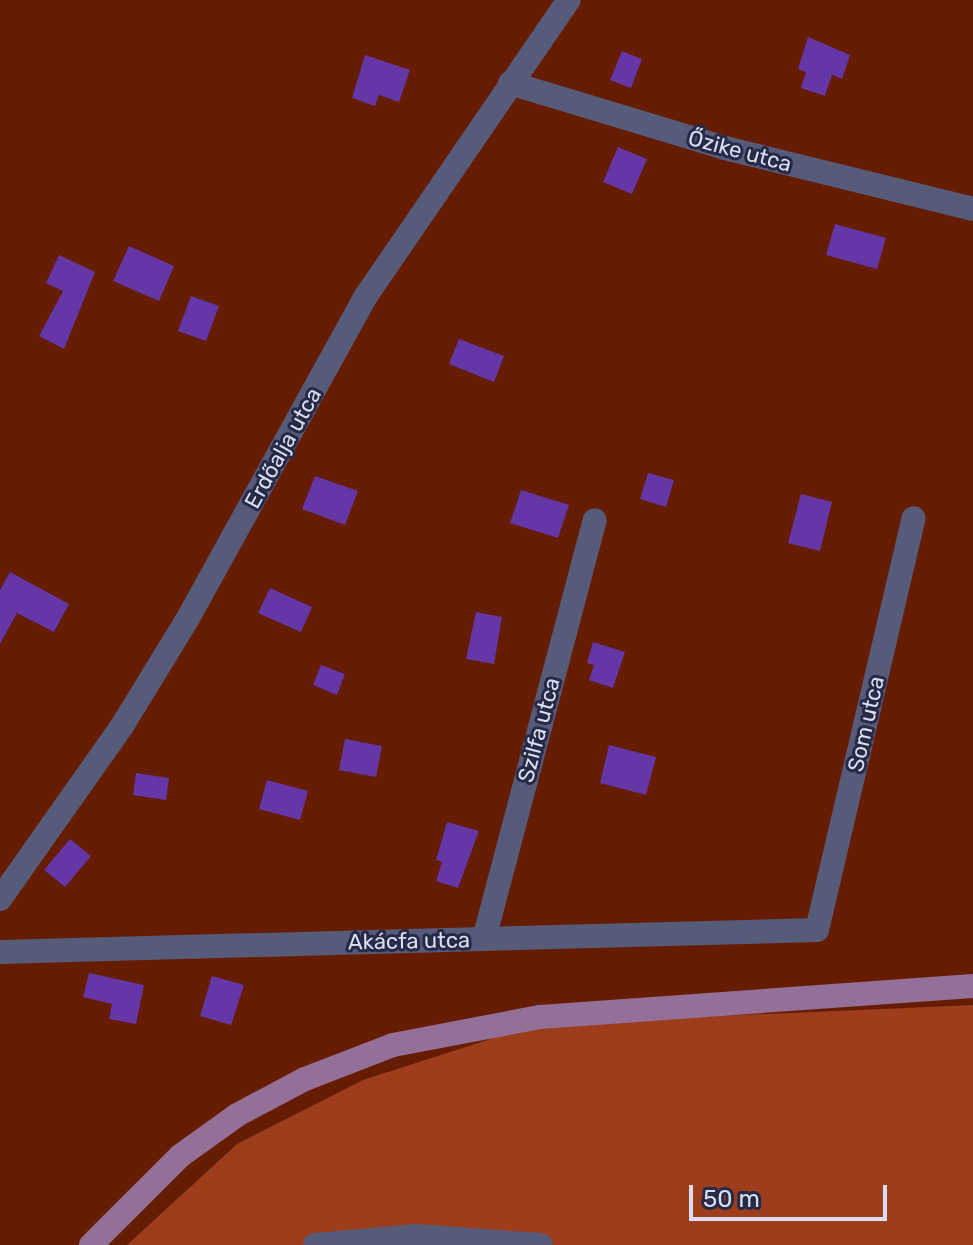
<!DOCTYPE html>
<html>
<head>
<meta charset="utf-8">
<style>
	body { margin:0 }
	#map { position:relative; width:973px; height:1245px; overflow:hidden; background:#272a46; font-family:Rubik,sans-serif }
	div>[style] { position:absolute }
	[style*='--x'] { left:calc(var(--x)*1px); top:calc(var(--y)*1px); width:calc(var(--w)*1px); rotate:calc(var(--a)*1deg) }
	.green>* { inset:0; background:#661c00 }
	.forest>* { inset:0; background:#9d3d1c }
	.building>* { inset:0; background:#6537a6 }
	.minor>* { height:24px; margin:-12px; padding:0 12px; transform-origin:12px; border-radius:12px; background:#575b7a }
	.major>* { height:24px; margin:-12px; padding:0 12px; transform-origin:12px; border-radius:12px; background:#946f97 }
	span { translate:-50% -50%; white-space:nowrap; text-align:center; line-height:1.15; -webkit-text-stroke:6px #272a46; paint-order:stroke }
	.street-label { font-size:22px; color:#dbdef1 }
	.scale { position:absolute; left:689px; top:1185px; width:198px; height:36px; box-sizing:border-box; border:4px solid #dbdef1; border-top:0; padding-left:10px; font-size:24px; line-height:28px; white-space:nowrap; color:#dbdef1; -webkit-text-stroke:6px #272a46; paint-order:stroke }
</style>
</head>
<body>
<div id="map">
	<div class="green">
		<i style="clip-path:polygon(0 0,973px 0,973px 1005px,870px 1010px,363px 1080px,237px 1144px,127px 1245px,0 1245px)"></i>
	</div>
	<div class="forest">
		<i style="clip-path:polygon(973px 1005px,973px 1245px,127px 1245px,237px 1144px,363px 1080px,537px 1024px)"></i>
	</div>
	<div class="building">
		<i style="clip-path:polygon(808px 37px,850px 55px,842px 79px,832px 75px,825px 96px,801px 88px,806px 72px,798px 69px)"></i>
		<i style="clip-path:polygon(622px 51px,642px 59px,631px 88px,610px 80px)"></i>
		<i style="clip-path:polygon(365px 55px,410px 70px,399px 102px,379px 95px,375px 106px,352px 98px)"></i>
		<i style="clip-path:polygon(618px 147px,647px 159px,632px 194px,603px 182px)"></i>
		<i style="clip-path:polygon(835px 224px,886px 238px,877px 269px,826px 255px)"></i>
		<i style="clip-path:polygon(129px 246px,174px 266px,159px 301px,113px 281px)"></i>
		<i style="clip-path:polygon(59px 255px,95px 272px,64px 349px,39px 336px,63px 291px,46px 283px)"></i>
		<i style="clip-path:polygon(191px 296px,219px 306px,206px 341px,178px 331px)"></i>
		<i style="clip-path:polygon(459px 339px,504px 356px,494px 382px,449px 364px)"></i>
		<i style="clip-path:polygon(648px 473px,674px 480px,666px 507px,640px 499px)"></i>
		<i style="clip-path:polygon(315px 476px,358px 491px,345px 525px,302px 509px)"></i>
		<i style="clip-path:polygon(521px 490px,569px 505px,558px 538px,510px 523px)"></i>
		<i style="clip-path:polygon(801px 494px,832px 502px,820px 551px,788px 543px)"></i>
		<i style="clip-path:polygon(10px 572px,69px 604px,54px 632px,17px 613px,0 644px,0 590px)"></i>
		<i style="clip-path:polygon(270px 588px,312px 607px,301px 632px,258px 613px)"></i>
		<i style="clip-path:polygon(476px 612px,502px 617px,494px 664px,466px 659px)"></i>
		<i style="clip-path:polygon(593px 642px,625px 652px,613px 688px,589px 680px,594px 665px,587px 663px)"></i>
		<i style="clip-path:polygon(321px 665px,345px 674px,337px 695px,313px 685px)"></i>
		<i style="clip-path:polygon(345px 739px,382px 746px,376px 777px,339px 770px)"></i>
		<i style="clip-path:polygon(609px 745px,656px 757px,646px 795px,600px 783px)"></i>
		<i style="clip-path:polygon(136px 773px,169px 778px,166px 800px,133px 795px)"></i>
		<i style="clip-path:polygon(267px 780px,308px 791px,300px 820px,259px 809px)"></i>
		<i style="clip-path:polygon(447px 822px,479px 831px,458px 888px,436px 881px,442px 862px,436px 860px)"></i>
		<i style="clip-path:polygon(70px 839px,91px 856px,65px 887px,44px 870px)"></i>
		<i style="clip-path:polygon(89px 973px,144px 985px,136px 1024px,109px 1019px,112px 1004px,83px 997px)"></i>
		<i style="clip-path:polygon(212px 976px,244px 985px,231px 1025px,200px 1016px)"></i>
	</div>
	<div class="minor">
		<i style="--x:510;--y:83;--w:225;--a:16.8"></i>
		<i style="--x:725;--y:148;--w:255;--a:13.8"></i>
		<i style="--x:0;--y:899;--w:212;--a:-54.8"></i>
		<i style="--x:122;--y:726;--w:124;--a:-58.5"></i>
		<i style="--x:187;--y:620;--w:370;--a:-61.1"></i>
		<i style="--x:366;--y:296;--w:359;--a:-55.6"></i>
		<i style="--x:484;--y:939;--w:433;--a:-75.2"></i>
		<i style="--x:0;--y:952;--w:817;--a:-1.54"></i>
		<i style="--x:817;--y:930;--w:423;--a:-76.8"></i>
		<i style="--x:315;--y:1245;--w:100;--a:-5.1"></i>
		<i style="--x:415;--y:1236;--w:126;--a:4.1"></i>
	</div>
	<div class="major">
		<i style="--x:91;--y:1245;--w:126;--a:-45"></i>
		<i style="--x:180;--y:1156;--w:70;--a:-35.7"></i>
		<i style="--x:237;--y:1115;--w:77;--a:-27.9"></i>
		<i style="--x:305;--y:1079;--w:94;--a:-21.1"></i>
		<i style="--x:393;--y:1045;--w:150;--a:-10.8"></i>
		<i style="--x:540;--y:1017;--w:434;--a:-4.1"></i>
	</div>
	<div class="street-label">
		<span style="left:740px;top:151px;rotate:15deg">Őzike utca</span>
		<span style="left:283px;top:448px;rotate:-61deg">Erdőalja utca</span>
		<span style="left:866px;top:724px;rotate:-77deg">Som utca</span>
		<span style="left:539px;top:730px;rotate:-75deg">Szilfa utca</span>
		<span style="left:409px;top:941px;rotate:-1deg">Akácfa utca</span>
	</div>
	<div class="scale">50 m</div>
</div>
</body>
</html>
